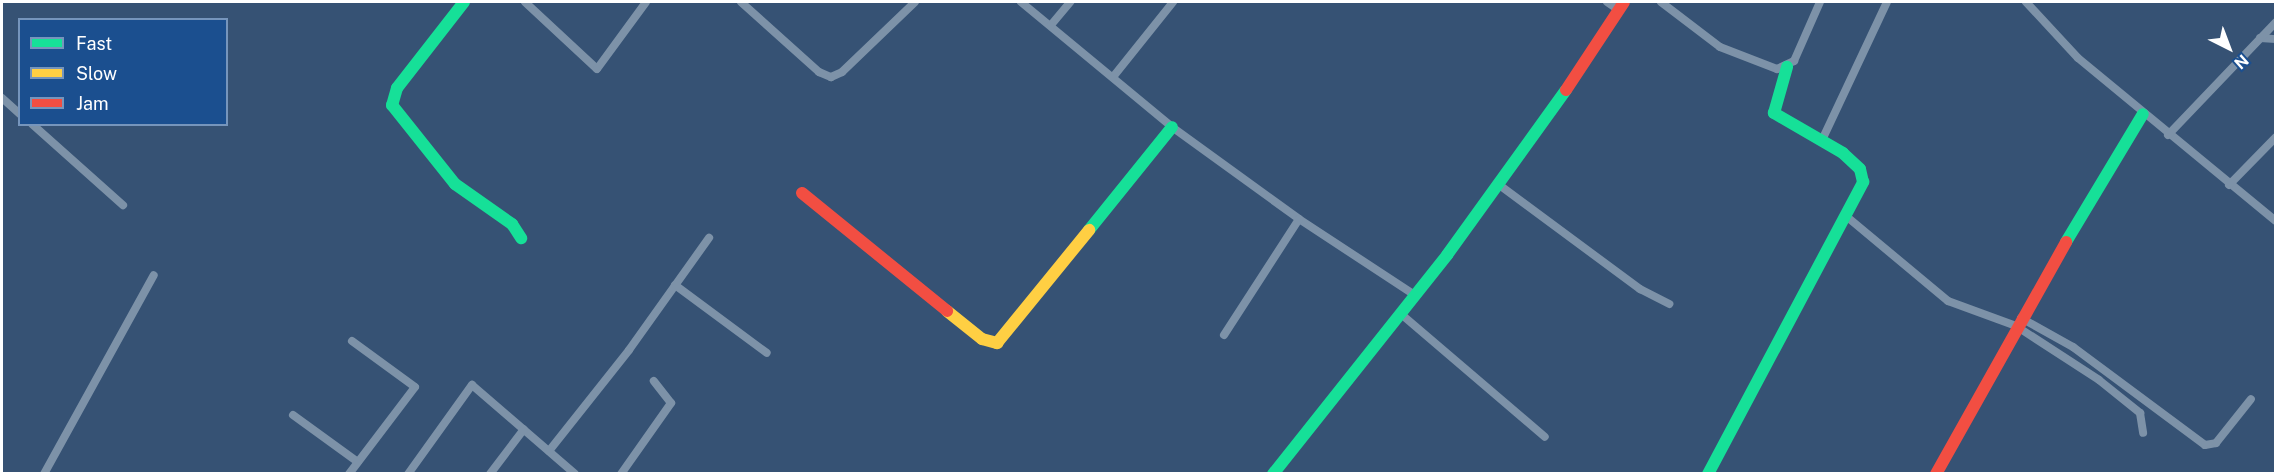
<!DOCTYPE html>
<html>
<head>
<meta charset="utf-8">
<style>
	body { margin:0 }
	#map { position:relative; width:2277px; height:475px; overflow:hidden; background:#365274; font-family:"Public Sans",sans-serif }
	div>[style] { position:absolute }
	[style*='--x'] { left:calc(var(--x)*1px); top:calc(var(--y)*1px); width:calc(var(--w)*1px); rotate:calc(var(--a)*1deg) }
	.street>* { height:8px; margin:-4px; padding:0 4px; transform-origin:4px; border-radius:4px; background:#7d92a8 }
	.fast>* { height:12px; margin:-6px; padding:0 6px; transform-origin:6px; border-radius:6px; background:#16e098 }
	.slow>* { height:12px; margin:-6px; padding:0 6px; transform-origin:6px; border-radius:6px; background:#ffcf43 }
	.jam>* { height:12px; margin:-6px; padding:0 6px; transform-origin:6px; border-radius:6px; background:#f24e42 }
	span { translate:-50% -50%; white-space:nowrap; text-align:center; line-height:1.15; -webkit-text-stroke:4.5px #1b4f8f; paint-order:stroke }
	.frame { position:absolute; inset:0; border:3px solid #fff; pointer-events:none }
	.legend { position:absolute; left:18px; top:18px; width:210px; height:108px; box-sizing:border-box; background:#1b4f8f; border:2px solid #7695bc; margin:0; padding:8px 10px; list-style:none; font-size:18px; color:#fff }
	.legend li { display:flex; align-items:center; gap:12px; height:30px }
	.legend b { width:30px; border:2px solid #7695bc }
	.north { position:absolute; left:2199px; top:18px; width:60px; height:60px; -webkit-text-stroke:4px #1b4f8f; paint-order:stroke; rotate:138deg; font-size:16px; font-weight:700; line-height:24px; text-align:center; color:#fff }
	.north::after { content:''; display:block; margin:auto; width:21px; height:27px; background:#fff; clip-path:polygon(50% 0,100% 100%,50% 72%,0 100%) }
</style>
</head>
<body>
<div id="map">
	<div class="street">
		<i style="--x:525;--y:2;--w:98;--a:42.9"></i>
		<i style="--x:597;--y:69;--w:83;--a:-53.8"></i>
		<i style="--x:741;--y:2;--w:105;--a:41.9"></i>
		<i style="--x:819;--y:72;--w:13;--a:23"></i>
		<i style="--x:831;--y:77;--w:12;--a:-24"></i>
		<i style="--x:842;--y:72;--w:101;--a:-43.8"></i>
		<i style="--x:1021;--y:2;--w:196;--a:39.6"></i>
		<i style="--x:1172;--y:127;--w:157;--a:35.9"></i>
		<i style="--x:1299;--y:219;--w:140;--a:33.3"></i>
		<i style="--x:1607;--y:2;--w:14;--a:34"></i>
		<i style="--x:1661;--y:2;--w:74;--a:37.3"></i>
		<i style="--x:1720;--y:47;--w:61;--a:21.1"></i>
		<i style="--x:1777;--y:69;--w:19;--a:-25"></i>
		<i style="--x:1794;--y:61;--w:64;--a:-66.2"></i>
		<i style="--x:2026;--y:2;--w:76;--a:47.1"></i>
		<i style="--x:2078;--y:58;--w:256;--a:39.5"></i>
		<i style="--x:1051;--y:25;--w:30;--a:-50"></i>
		<i style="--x:2260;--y:38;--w:16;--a:4"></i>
		<i style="--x:1113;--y:77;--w:96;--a:-51.3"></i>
		<i style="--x:2;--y:98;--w:24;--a:42"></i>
		<i style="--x:32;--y:124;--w:122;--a:41.7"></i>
		<i style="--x:2168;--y:135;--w:156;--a:-46.3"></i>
		<i style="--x:1823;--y:138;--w:150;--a:-64.8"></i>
		<i style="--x:1498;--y:184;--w:177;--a:36.5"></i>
		<i style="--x:1640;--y:289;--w:33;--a:27"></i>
		<i style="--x:2229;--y:185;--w:67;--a:-45.6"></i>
		<i style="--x:1846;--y:216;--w:133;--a:39.8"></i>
		<i style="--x:1948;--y:301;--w:72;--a:20.2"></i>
		<i style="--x:2016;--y:326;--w:99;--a:33"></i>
		<i style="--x:2099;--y:380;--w:53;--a:38.8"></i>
		<i style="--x:2140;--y:413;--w:20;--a:81"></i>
		<i style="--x:675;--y:285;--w:114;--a:36.5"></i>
		<i style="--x:1401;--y:314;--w:189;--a:40.5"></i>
		<i style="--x:2021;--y:318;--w:60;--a:29.1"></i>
		<i style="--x:2073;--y:347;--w:164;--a:36.6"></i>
		<i style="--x:2205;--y:445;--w:11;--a:-10"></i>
		<i style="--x:2216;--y:443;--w:56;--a:-51.5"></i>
		<i style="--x:1224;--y:335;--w:138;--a:-57.1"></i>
		<i style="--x:293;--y:415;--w:80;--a:35.9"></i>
		<i style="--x:549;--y:451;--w:129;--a:-51.6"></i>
		<i style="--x:629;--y:350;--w:138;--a:-54.5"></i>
		<i style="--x:44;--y:474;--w:227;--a:-61.1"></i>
		<i style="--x:349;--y:474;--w:109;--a:-52.8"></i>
		<i style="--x:415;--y:387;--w:78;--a:-143.9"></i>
		<i style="--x:408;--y:474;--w:110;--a:-54.3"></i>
		<i style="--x:472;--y:385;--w:136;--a:40.8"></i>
		<i style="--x:490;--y:474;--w:56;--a:-52.9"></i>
		<i style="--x:621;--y:474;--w:87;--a:-54.8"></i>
		<i style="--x:671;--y:403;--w:28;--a:-128"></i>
	</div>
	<div class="fast">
		<i style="--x:464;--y:2;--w:109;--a:127.9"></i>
		<i style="--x:397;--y:88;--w:18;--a:106"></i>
		<i style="--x:392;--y:105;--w:101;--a:51.4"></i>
		<i style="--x:455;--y:184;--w:70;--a:35.1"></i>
		<i style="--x:512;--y:224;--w:17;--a:57"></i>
		<i style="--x:1089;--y:230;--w:132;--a:-51.1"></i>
		<i style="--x:2066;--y:242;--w:149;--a:-59"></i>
		<i style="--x:1273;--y:474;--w:280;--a:-51.5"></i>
		<i style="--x:1447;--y:255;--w:203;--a:-54.2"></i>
		<i style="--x:1708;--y:474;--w:331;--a:-62"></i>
		<i style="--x:1863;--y:182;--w:13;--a:-103"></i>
		<i style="--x:1860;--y:169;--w:23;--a:-137"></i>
		<i style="--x:1843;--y:153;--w:80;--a:-149.9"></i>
		<i style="--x:1774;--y:113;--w:48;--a:-74.2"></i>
	</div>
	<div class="slow">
		<i style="--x:947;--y:311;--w:45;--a:38.7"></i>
		<i style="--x:982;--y:339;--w:16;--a:15"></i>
		<i style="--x:997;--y:343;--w:146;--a:-50.8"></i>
	</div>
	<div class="jam">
		<i style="--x:1566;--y:90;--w:105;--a:-56.6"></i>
		<i style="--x:802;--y:193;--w:187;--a:39.1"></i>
		<i style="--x:1936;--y:474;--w:266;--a:-60.7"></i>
	</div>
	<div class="frame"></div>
	<ul class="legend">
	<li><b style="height:8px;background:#16e098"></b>Fast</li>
	<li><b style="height:8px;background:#ffcf43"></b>Slow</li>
	<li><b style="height:8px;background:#f24e42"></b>Jam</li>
	</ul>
	<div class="north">N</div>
</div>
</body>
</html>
